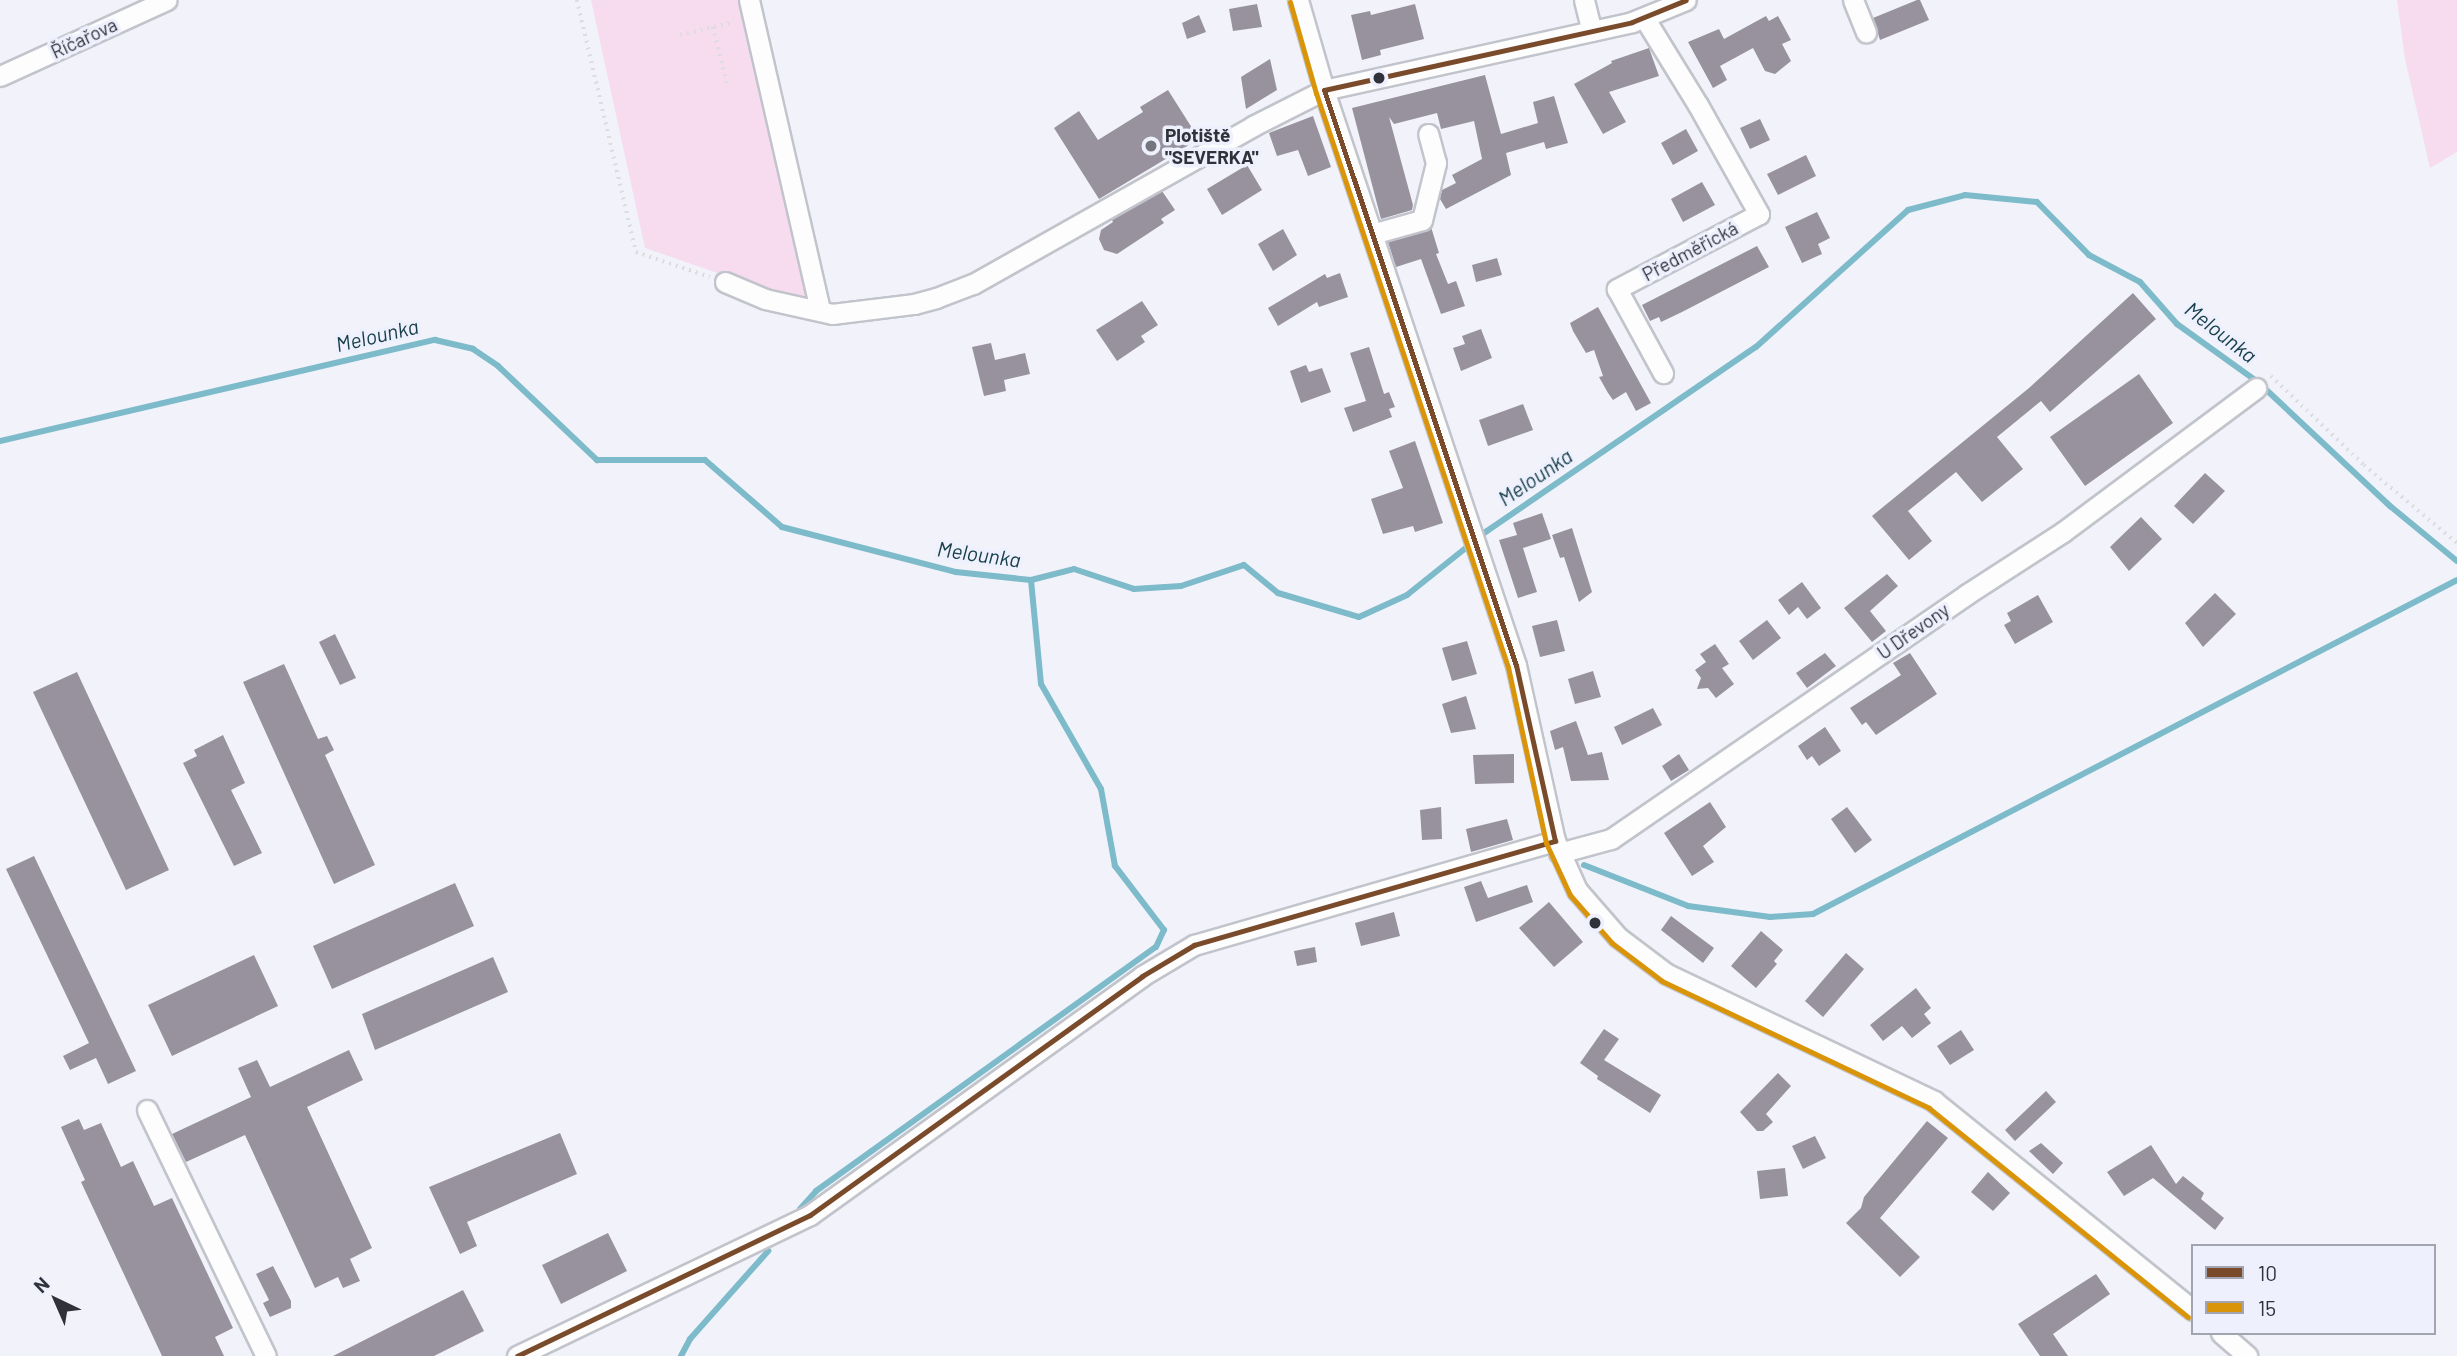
<!DOCTYPE html>
<html>
<head>
<meta charset="utf-8">
<style>
	body { margin:0 }
	#map { position:relative; width:2457px; height:1356px; overflow:hidden; background:#f2f3fa; font-family:Barlow,sans-serif }
	div>[style] { position:absolute }
	[style*='--x'] { left:calc(var(--x)*1px); top:calc(var(--y)*1px); width:calc(var(--w)*1px); rotate:calc(var(--a)*1deg) }
	.green>* { inset:0; background:#f6dcee }
	.stream>* { height:6px; margin:-3px; padding:0 3px; transform-origin:3px; border-radius:3px; background:#7dbaca }
	.building>* { inset:0; background:#97929e }
	.path>* { height:3.5px; margin-top:-1.75px; transform-origin:0; background:repeating-linear-gradient(90deg,#dddddf 0 2px,transparent 0 7px) }
	.roads { filter:drop-shadow(2px 0 #c2c4cb) drop-shadow(-2px 0 #c2c4cb) drop-shadow(0 2px #c2c4cb) drop-shadow(0 -2px #c2c4cb) }
	.minor>* { height:19px; margin:-9.5px; padding:0 9.5px; transform-origin:9.5px; border-radius:9.5px; background:#fdfdfe }
	.bus-1>* { height:5px; margin:-2.5px; padding:0 2.5px; transform-origin:2.5px; border-radius:2.5px; background:#7a4b2a }
	.bus-2>* { height:5px; margin:-2.5px; padding:0 2.5px; transform-origin:2.5px; border-radius:2.5px; background:#d99409 }
	.dots>* { width:19px; height:19px; translate:-50% -50%; box-sizing:border-box; border:4px solid #eef0fe; border-radius:50% }
	span { translate:-50% -50%; white-space:nowrap; text-align:center; line-height:1.15; -webkit-text-stroke:7px #eef0fe; paint-order:stroke }
	.street-label { font-size:19px; color:#303139 }
	.poi-label { font-size:19px; color:#303139; font-weight:700 }
	.left { translate:0 -50%; text-align:left }
	.water-label { font-size:21px; color:#153e47; font-style:italic }
	.legend { position:absolute; left:2191px; top:1244px; width:245px; height:91px; box-sizing:border-box; background:#eef0fe; border:2px solid #a2a4af; margin:0; padding:9px 12px; list-style:none; font-size:21px; color:#303139 }
	.legend li { display:flex; align-items:center; gap:14px; height:35px }
	.legend b { width:35px; border:2px solid #a2a4af }
	.north { position:absolute; left:21px; top:1265px; width:70px; height:70px; -webkit-text-stroke:5px #eef0fe; paint-order:stroke; rotate:316deg; font-size:19px; font-weight:700; line-height:28px; text-align:center; color:#303139 }
	.north::after { content:''; display:block; margin:auto; width:24px; height:32px; background:#303139; clip-path:polygon(50% 0,100% 100%,50% 72%,0 100%) }
</style>
</head>
<body>
<div id="map">
	<div class="green">
		<i style="clip-path:polygon(591px 0,742px 0,808px 304px,645px 248px)"></i>
		<i style="clip-path:polygon(2397px 0,2457px 0,2457px 152px,2430px 168px,2405px 59px)"></i>
	</div>
	<div class="stream">
		<i style="--x:0;--y:441;--w:447;--a:-13.1"></i>
		<i style="--x:435;--y:340;--w:39;--a:13"></i>
		<i style="--x:473;--y:349;--w:30;--a:34"></i>
		<i style="--x:498;--y:366;--w:137;--a:43.5"></i>
		<i style="--x:597;--y:460;--w:108;--a:0"></i>
		<i style="--x:705;--y:460;--w:102;--a:41"></i>
		<i style="--x:782;--y:527;--w:180;--a:14.5"></i>
		<i style="--x:956;--y:572;--w:75;--a:6.1"></i>
		<i style="--x:1031;--y:580;--w:44;--a:-14.3"></i>
		<i style="--x:1074;--y:569;--w:63;--a:18.4"></i>
		<i style="--x:1134;--y:589;--w:47;--a:-3.7"></i>
		<i style="--x:1181;--y:586;--w:66;--a:-18.4"></i>
		<i style="--x:1244;--y:565;--w:44;--a:39.5"></i>
		<i style="--x:1278;--y:593;--w:84;--a:16.5"></i>
		<i style="--x:1359;--y:617;--w:53;--a:-24.6"></i>
		<i style="--x:1407;--y:595;--w:102;--a:-38.7"></i>
		<i style="--x:1487;--y:531;--w:326;--a:-34.4"></i>
		<i style="--x:1756;--y:347;--w:205;--a:-42"></i>
		<i style="--x:1908;--y:210;--w:59;--a:-14.7"></i>
		<i style="--x:1965;--y:195;--w:72;--a:5.6"></i>
		<i style="--x:2037;--y:202;--w:74;--a:45.5"></i>
		<i style="--x:2089;--y:255;--w:58;--a:27.9"></i>
		<i style="--x:2140;--y:282;--w:56;--a:48.6"></i>
		<i style="--x:2177;--y:324;--w:101;--a:35.7"></i>
		<i style="--x:2259;--y:383;--w:180;--a:43.2"></i>
		<i style="--x:2390;--y:506;--w:87;--a:39.4"></i>
		<i style="--x:1584;--y:865;--w:112;--a:21.5"></i>
		<i style="--x:1688;--y:906;--w:83;--a:7.6"></i>
		<i style="--x:1770;--y:917;--w:43;--a:-4"></i>
		<i style="--x:1813;--y:914;--w:725;--a:-27.41"></i>
		<i style="--x:800;--y:1209;--w:24;--a:-48"></i>
		<i style="--x:816;--y:1191;--w:418;--a:-35.7"></i>
		<i style="--x:1156;--y:947;--w:19;--a:-65"></i>
		<i style="--x:1164;--y:930;--w:81;--a:-127.4"></i>
		<i style="--x:1115;--y:866;--w:78;--a:-100.3"></i>
		<i style="--x:1101;--y:789;--w:121;--a:-119.7"></i>
		<i style="--x:1041;--y:684;--w:104;--a:-95.5"></i>
		<i style="--x:681;--y:1356;--w:19;--a:-62"></i>
		<i style="--x:690;--y:1339;--w:118;--a:-48.4"></i>
	</div>
	<div class="building">
		<i style="clip-path:polygon(1917px 0,1920px 0,1929px 20px,1880px 40px,1873px 18px)"></i>
		<i style="clip-path:polygon(1257px 4px,1262px 27px,1233px 31px,1229px 9px)"></i>
		<i style="clip-path:polygon(1415px 4px,1424px 39px,1380px 50px,1381px 55px,1362px 60px,1351px 15px,1370px 11px,1371px 15px)"></i>
		<i style="clip-path:polygon(1199px 15px,1206px 32px,1187px 39px,1182px 23px)"></i>
		<i style="clip-path:polygon(1766px 16px,1769px 21px,1778px 16px,1791px 40px,1782px 44px,1791px 61px,1775px 74px,1765px 71px,1753px 48px,1720px 66px,1727px 80px,1713px 88px,1688px 42px,1719px 29px,1724px 39px)"></i>
		<i style="clip-path:polygon(1649px 48px,1659px 76px,1609px 92px,1626px 122px,1603px 134px,1574px 84px,1612px 63px,1611px 61px)"></i>
		<i style="clip-path:polygon(1270px 59px,1277px 90px,1246px 109px,1241px 77px)"></i>
		<i style="clip-path:polygon(1485px 75px,1501px 134px,1538px 123px,1533px 102px,1554px 96px,1568px 143px,1546px 149px,1544px 142px,1506px 153px,1511px 175px,1446px 209px,1440px 199px,1442px 190px,1456px 183px,1452px 175px,1482px 159px,1474px 121px,1441px 129px,1437px 113px,1394px 124px,1389px 117px,1413px 205px,1412px 210px,1381px 219px,1352px 108px)"></i>
		<i style="clip-path:polygon(1168px 90px,1199px 139px,1099px 199px,1054px 128px,1079px 111px,1098px 140px,1143px 112px,1140px 107px)"></i>
		<i style="clip-path:polygon(1313px 116px,1331px 167px,1308px 176px,1298px 150px,1277px 156px,1269px 133px)"></i>
		<i style="clip-path:polygon(1760px 119px,1770px 140px,1750px 149px,1740px 128px)"></i>
		<i style="clip-path:polygon(1686px 129px,1698px 151px,1673px 165px,1661px 143px)"></i>
		<i style="clip-path:polygon(1806px 155px,1816px 176px,1778px 195px,1767px 174px)"></i>
		<i style="clip-path:polygon(1247px 165px,1262px 190px,1222px 215px,1207px 189px)"></i>
		<i style="clip-path:polygon(1702px 182px,1715px 205px,1683px 222px,1671px 199px)"></i>
		<i style="clip-path:polygon(1162px 191px,1175px 210px,1161px 219px,1164px 223px,1117px 254px,1104px 250px,1099px 239px,1101px 230px,1113px 222px,1112px 220px)"></i>
		<i style="clip-path:polygon(1817px 212px,1830px 238px,1818px 244px,1822px 254px,1802px 263px,1785px 227px)"></i>
		<i style="clip-path:polygon(1431px 227px,1439px 253px,1436px 254px,1448px 284px,1456px 281px,1465px 306px,1441px 314px,1421px 259px,1396px 267px,1388px 242px)"></i>
		<i style="clip-path:polygon(1283px 229px,1297px 255px,1273px 271px,1258px 244px)"></i>
		<i style="clip-path:polygon(1757px 246px,1769px 267px,1682px 312px,1661px 322px,1659px 317px,1650px 321px,1642px 305px)"></i>
		<i style="clip-path:polygon(1497px 258px,1502px 275px,1476px 282px,1472px 265px)"></i>
		<i style="clip-path:polygon(1340px 273px,1348px 297px,1319px 307px,1317px 302px,1278px 326px,1268px 308px,1325px 274px,1327px 278px)"></i>
		<i style="clip-path:polygon(2133px 293px,2156px 319px,2050px 412px,2041px 401px,1997px 437px,2023px 469px,1982px 502px,1956px 472px,1908px 511px,1932px 541px,1909px 560px,1872px 516px,2029px 388px)"></i>
		<i style="clip-path:polygon(1142px 301px,1158px 325px,1141px 336px,1145px 342px,1117px 361px,1096px 330px)"></i>
		<i style="clip-path:polygon(1598px 307px,1651px 403px,1636px 411px,1626px 392px,1613px 400px,1608px 393px,1599px 377px,1603px 376px,1594px 350px,1586px 353px,1573px 331px,1570px 323px)"></i>
		<i style="clip-path:polygon(1481px 329px,1492px 358px,1461px 371px,1453px 348px,1465px 344px,1462px 336px)"></i>
		<i style="clip-path:polygon(991px 343px,995px 360px,1025px 353px,1030px 374px,1004px 380px,1006px 391px,984px 396px,972px 347px)"></i>
		<i style="clip-path:polygon(1369px 347px,1384px 394px,1389px 392px,1395px 407px,1389px 409px,1392px 417px,1353px 432px,1344px 408px,1366px 401px,1350px 353px)"></i>
		<i style="clip-path:polygon(1306px 365px,1309px 372px,1322px 368px,1331px 392px,1301px 403px,1290px 371px)"></i>
		<i style="clip-path:polygon(2139px 374px,2173px 423px,2085px 486px,2050px 437px)"></i>
		<i style="clip-path:polygon(1523px 404px,1533px 430px,1488px 446px,1479px 420px)"></i>
		<i style="clip-path:polygon(1415px 441px,1443px 523px,1415px 532px,1413px 526px,1383px 534px,1371px 499px,1403px 488px,1389px 451px)"></i>
		<i style="clip-path:polygon(2205px 473px,2225px 491px,2193px 524px,2174px 506px)"></i>
		<i style="clip-path:polygon(1542px 513px,1551px 539px,1523px 548px,1537px 592px,1518px 598px,1499px 540px,1517px 535px,1513px 523px)"></i>
		<i style="clip-path:polygon(2141px 517px,2162px 539px,2129px 571px,2110px 547px)"></i>
		<i style="clip-path:polygon(1572px 528px,1592px 592px,1579px 602px,1564px 557px,1560px 558px,1552px 535px)"></i>
		<i style="clip-path:polygon(1887px 574px,1898px 586px,1870px 611px,1886px 631px,1872px 642px,1844px 608px)"></i>
		<i style="clip-path:polygon(1802px 582px,1821px 608px,1807px 619px,1798px 607px,1789px 615px,1778px 600px)"></i>
		<i style="clip-path:polygon(2215px 593px,2236px 614px,2203px 647px,2185px 623px)"></i>
		<i style="clip-path:polygon(2038px 595px,2053px 622px,2015px 644px,2004px 625px,2011px 621px,2007px 613px)"></i>
		<i style="clip-path:polygon(1557px 620px,1565px 651px,1540px 657px,1532px 626px)"></i>
		<i style="clip-path:polygon(1767px 620px,1781px 638px,1753px 660px,1739px 641px)"></i>
		<i style="clip-path:polygon(335px 634px,356px 678px,340px 685px,319px 642px)"></i>
		<i style="clip-path:polygon(1467px 641px,1477px 674px,1452px 681px,1442px 648px)"></i>
		<i style="clip-path:polygon(1715px 644px,1729px 664px,1722px 668px,1734px 684px,1716px 698px,1708px 688px,1697px 689px,1701px 678px,1695px 670px,1706px 662px,1700px 654px)"></i>
		<i style="clip-path:polygon(1825px 653px,1836px 666px,1807px 688px,1796px 673px)"></i>
		<i style="clip-path:polygon(1910px 653px,1937px 694px,1876px 735px,1866px 722px,1862px 725px,1850px 708px,1901px 675px,1893px 663px)"></i>
		<i style="clip-path:polygon(284px 664px,318px 739px,327px 736px,334px 750px,325px 755px,375px 865px,334px 884px,243px 682px)"></i>
		<i style="clip-path:polygon(1593px 671px,1601px 697px,1575px 704px,1568px 679px)"></i>
		<i style="clip-path:polygon(77px 672px,169px 870px,126px 890px,33px 692px)"></i>
		<i style="clip-path:polygon(1466px 696px,1476px 729px,1451px 733px,1442px 704px)"></i>
		<i style="clip-path:polygon(1653px 708px,1662px 725px,1622px 745px,1614px 727px)"></i>
		<i style="clip-path:polygon(1576px 721px,1588px 755px,1602px 752px,1609px 780px,1571px 781px,1563px 747px,1555px 750px,1550px 731px)"></i>
		<i style="clip-path:polygon(1825px 727px,1841px 751px,1819px 766px,1812px 756px,1807px 760px,1798px 746px)"></i>
		<i style="clip-path:polygon(223px 735px,245px 783px,231px 790px,262px 853px,234px 866px,183px 763px,197px 756px,194px 750px)"></i>
		<i style="clip-path:polygon(1514px 754px,1514px 783px,1475px 784px,1473px 755px)"></i>
		<i style="clip-path:polygon(1679px 754px,1689px 770px,1671px 781px,1662px 766px)"></i>
		<i style="clip-path:polygon(1710px 802px,1726px 827px,1703px 846px,1714px 862px,1692px 876px,1664px 833px)"></i>
		<i style="clip-path:polygon(1441px 807px,1442px 839px,1422px 840px,1420px 810px)"></i>
		<i style="clip-path:polygon(1847px 807px,1872px 840px,1855px 853px,1831px 819px)"></i>
		<i style="clip-path:polygon(1507px 819px,1513px 840px,1471px 852px,1466px 829px)"></i>
		<i style="clip-path:polygon(34px 856px,136px 1071px,108px 1084px,96px 1058px,70px 1070px,63px 1056px,89px 1043px,6px 869px)"></i>
		<i style="clip-path:polygon(1481px 881px,1488px 898px,1527px 885px,1533px 902px,1476px 922px,1464px 887px)"></i>
		<i style="clip-path:polygon(455px 883px,474px 926px,332px 989px,313px 946px)"></i>
		<i style="clip-path:polygon(1549px 902px,1583px 942px,1554px 967px,1519px 928px)"></i>
		<i style="clip-path:polygon(1394px 912px,1400px 936px,1361px 946px,1355px 923px)"></i>
		<i style="clip-path:polygon(1671px 916px,1714px 948px,1703px 963px,1661px 930px)"></i>
		<i style="clip-path:polygon(1761px 931px,1783px 950px,1774px 961px,1777px 964px,1756px 988px,1731px 966px)"></i>
		<i style="clip-path:polygon(1315px 947px,1317px 962px,1297px 966px,1294px 951px)"></i>
		<i style="clip-path:polygon(1846px 953px,1864px 969px,1823px 1017px,1805px 1001px)"></i>
		<i style="clip-path:polygon(254px 955px,278px 1006px,172px 1056px,148px 1005px)"></i>
		<i style="clip-path:polygon(493px 957px,508px 992px,375px 1050px,362px 1014px)"></i>
		<i style="clip-path:polygon(1916px 988px,1931px 1008px,1924px 1014px,1931px 1023px,1912px 1038px,1902px 1026px,1883px 1041px,1870px 1025px)"></i>
		<i style="clip-path:polygon(1604px 1029px,1619px 1039px,1604px 1060px,1661px 1095px,1650px 1113px,1597px 1079px,1598px 1076px,1580px 1063px)"></i>
		<i style="clip-path:polygon(1961px 1030px,1974px 1050px,1950px 1065px,1937px 1046px)"></i>
		<i style="clip-path:polygon(349px 1050px,363px 1080px,307px 1107px,372px 1248px,350px 1259px,360px 1281px,343px 1288px,338px 1277px,315px 1288px,245px 1135px,186px 1162px,172px 1134px,251px 1097px,238px 1068px,257px 1060px,270px 1087px)"></i>
		<i style="clip-path:polygon(1778px 1073px,1791px 1086px,1766px 1114px,1773px 1122px,1763px 1131px,1757px 1131px,1740px 1112px)"></i>
		<i style="clip-path:polygon(2046px 1091px,2056px 1102px,2015px 1141px,2005px 1130px)"></i>
		<i style="clip-path:polygon(79px 1119px,84px 1130px,101px 1123px,121px 1167px,133px 1161px,154px 1206px,172px 1198px,233px 1328px,215px 1337px,224px 1356px,162px 1356px,81px 1182px,85px 1180px,61px 1127px)"></i>
		<i style="clip-path:polygon(1927px 1121px,1948px 1138px,1880px 1218px,1920px 1257px,1900px 1277px,1846px 1223px,1861px 1208px,1864px 1197px)"></i>
		<i style="clip-path:polygon(560px 1133px,577px 1174px,467px 1222px,477px 1246px,460px 1254px,429px 1187px)"></i>
		<i style="clip-path:polygon(1815px 1136px,1826px 1158px,1803px 1169px,1792px 1146px)"></i>
		<i style="clip-path:polygon(2041px 1143px,2063px 1163px,2053px 1174px,2029px 1151px)"></i>
		<i style="clip-path:polygon(2151px 1145px,2176px 1184px,2183px 1176px,2204px 1193px,2201px 1199px,2224px 1218px,2215px 1230px,2153px 1178px,2124px 1196px,2107px 1172px)"></i>
		<i style="clip-path:polygon(1785px 1168px,1788px 1196px,1760px 1199px,1757px 1171px)"></i>
		<i style="clip-path:polygon(1988px 1172px,2010px 1193px,1993px 1211px,1971px 1192px)"></i>
		<i style="clip-path:polygon(608px 1233px,627px 1271px,561px 1304px,542px 1265px)"></i>
		<i style="clip-path:polygon(273px 1266px,291px 1301px,291px 1308px,270px 1317px,263px 1303px,269px 1300px,256px 1274px)"></i>
		<i style="clip-path:polygon(2096px 1274px,2110px 1294px,2053px 1334px,2068px 1356px,2040px 1356px,2018px 1324px)"></i>
		<i style="clip-path:polygon(463px 1290px,484px 1331px,434px 1356px,333px 1356px)"></i>
	</div>
	<div class="path">
		<i style="--x:577;--y:0;--w:259;--a:76.8"></i>
		<i style="--x:636;--y:252;--w:78;--a:18.7"></i>
		<i style="--x:713;--y:27;--w:58;--a:76"></i>
		<i style="--x:680;--y:35;--w:56;--a:-13.5"></i>
		<i style="--x:2271;--y:376;--w:129;--a:43.7"></i>
		<i style="--x:2364;--y:465;--w:121;--a:40"></i>
	</div>
	<div class="roads">
		<div class="minor">
			<i style="--x:749;--y:0;--w:319;--a:77.1"></i>
			<i style="--x:1298;--y:0;--w:94;--a:73.9"></i>
			<i style="--x:1324;--y:90;--w:606;--a:71.54"></i>
			<i style="--x:1516;--y:665;--w:180;--a:77.5"></i>
			<i style="--x:1555;--y:841;--w:54;--a:65.8"></i>
			<i style="--x:1577;--y:890;--w:62;--a:48.9"></i>
			<i style="--x:1618;--y:937;--w:61;--a:37.1"></i>
			<i style="--x:1667;--y:974;--w:296;--a:25.4"></i>
			<i style="--x:1934;--y:1101;--w:333;--a:38.9"></i>
			<i style="--x:1584;--y:0;--w:32;--a:76"></i>
			<i style="--x:1853;--y:0;--w:35;--a:68"></i>
			<i style="--x:1645;--y:19;--w:101;--a:58.4"></i>
			<i style="--x:1698;--y:105;--w:125;--a:60.8"></i>
			<i style="--x:1759;--y:214;--w:161;--a:152.2"></i>
			<i style="--x:1617;--y:289;--w:96;--a:61.3"></i>
			<i style="--x:0;--y:76;--w:183;--a:-24.5"></i>
			<i style="--x:1372;--y:234;--w:52;--a:-15.6"></i>
			<i style="--x:1422;--y:220;--w:59;--a:-76.2"></i>
			<i style="--x:1436;--y:163;--w:30;--a:-105"></i>
			<i style="--x:725;--y:282;--w:43;--a:23"></i>
			<i style="--x:765;--y:299;--w:69;--a:12.6"></i>
			<i style="--x:832;--y:314;--w:83;--a:-7"></i>
			<i style="--x:914;--y:304;--w:23;--a:-15"></i>
			<i style="--x:936;--y:298;--w:40;--a:-21"></i>
			<i style="--x:973;--y:284;--w:322;--a:-29.4"></i>
			<i style="--x:1253;--y:126;--w:80;--a:-26.9"></i>
			<i style="--x:1324;--y:90;--w:315;--a:-12.4"></i>
			<i style="--x:1632;--y:22;--w:58;--a:-22.2"></i>
			<i style="--x:1559;--y:853;--w:54;--a:-15.1"></i>
			<i style="--x:1611;--y:839;--w:432;--a:-34.5"></i>
			<i style="--x:1967;--y:594;--w:114;--a:-32.9"></i>
			<i style="--x:2063;--y:532;--w:241;--a:-36.7"></i>
			<i style="--x:147;--y:1110;--w:273;--a:64.2"></i>
			<i style="--x:2221;--y:1333;--w:35;--a:41"></i>
			<i style="--x:517;--y:1356;--w:325;--a:-25.7"></i>
			<i style="--x:810;--y:1215;--w:409;--a:-35.7"></i>
			<i style="--x:1142;--y:976;--w:61;--a:-30.8"></i>
			<i style="--x:1194;--y:945;--w:376;--a:-16.1"></i>
		</div>
	</div>
	<div class="bus-1">
		<i style="--x:1324;--y:90;--w:606;--a:71.54"></i>
		<i style="--x:1516;--y:665;--w:180;--a:77.5"></i>
		<i style="--x:1324;--y:90;--w:315;--a:-12.4"></i>
		<i style="--x:1632;--y:22;--w:58;--a:-22.2"></i>
		<i style="--x:517;--y:1356;--w:325;--a:-25.7"></i>
		<i style="--x:810;--y:1215;--w:409;--a:-35.7"></i>
		<i style="--x:1142;--y:976;--w:61;--a:-30.8"></i>
		<i style="--x:1194;--y:945;--w:376;--a:-16.1"></i>
	</div>
	<div class="bus-2">
		<i style="--x:1290;--y:2;--w:95;--a:74.1"></i>
		<i style="--x:1316;--y:93;--w:605;--a:71.51"></i>
		<i style="--x:1508;--y:667;--w:180;--a:77.8"></i>
		<i style="--x:1546;--y:843;--w:57;--a:65.2"></i>
		<i style="--x:1570;--y:895;--w:64;--a:48.8"></i>
		<i style="--x:1612;--y:943;--w:63;--a:37.2"></i>
		<i style="--x:1662;--y:981;--w:296;--a:25.4"></i>
		<i style="--x:1929;--y:1108;--w:333;--a:38.9"></i>
	</div>
	<div class="dots">
		<i style="left:1379px;top:78px;background:#303139"></i>
		<i style="left:1151px;top:146px;background:#74757d"></i>
		<i style="left:1595px;top:923px;background:#303139"></i>
	</div>
	<div class="street-label">
		<span style="left:84px;top:38px;rotate:-25deg">Říčařova</span>
		<span style="left:1690px;top:251px;rotate:-28deg">Předměřická</span>
		<span style="left:1913px;top:631px;rotate:-35deg">U Dřevony</span>
	</div>
	<div class="poi-label">
		<span class="left" style="left:1165px;top:146px">Plotiště<br>"SEVERKA"</span>
	</div>
	<div class="water-label">
		<span style="left:2221px;top:332px;rotate:38deg">Melounka</span>
		<span style="left:377px;top:335px;rotate:-13deg">Melounka</span>
		<span style="left:1535px;top:477px;rotate:-34deg">Melounka</span>
		<span style="left:979px;top:554px;rotate:8deg">Melounka</span>
	</div>
	<ul class="legend">
	<li><b style="height:9px;background:#7a4b2a"></b>10</li>
	<li><b style="height:9px;background:#d99409"></b>15</li>
	</ul>
	<div class="north">N</div>
</div>
</body>
</html>
